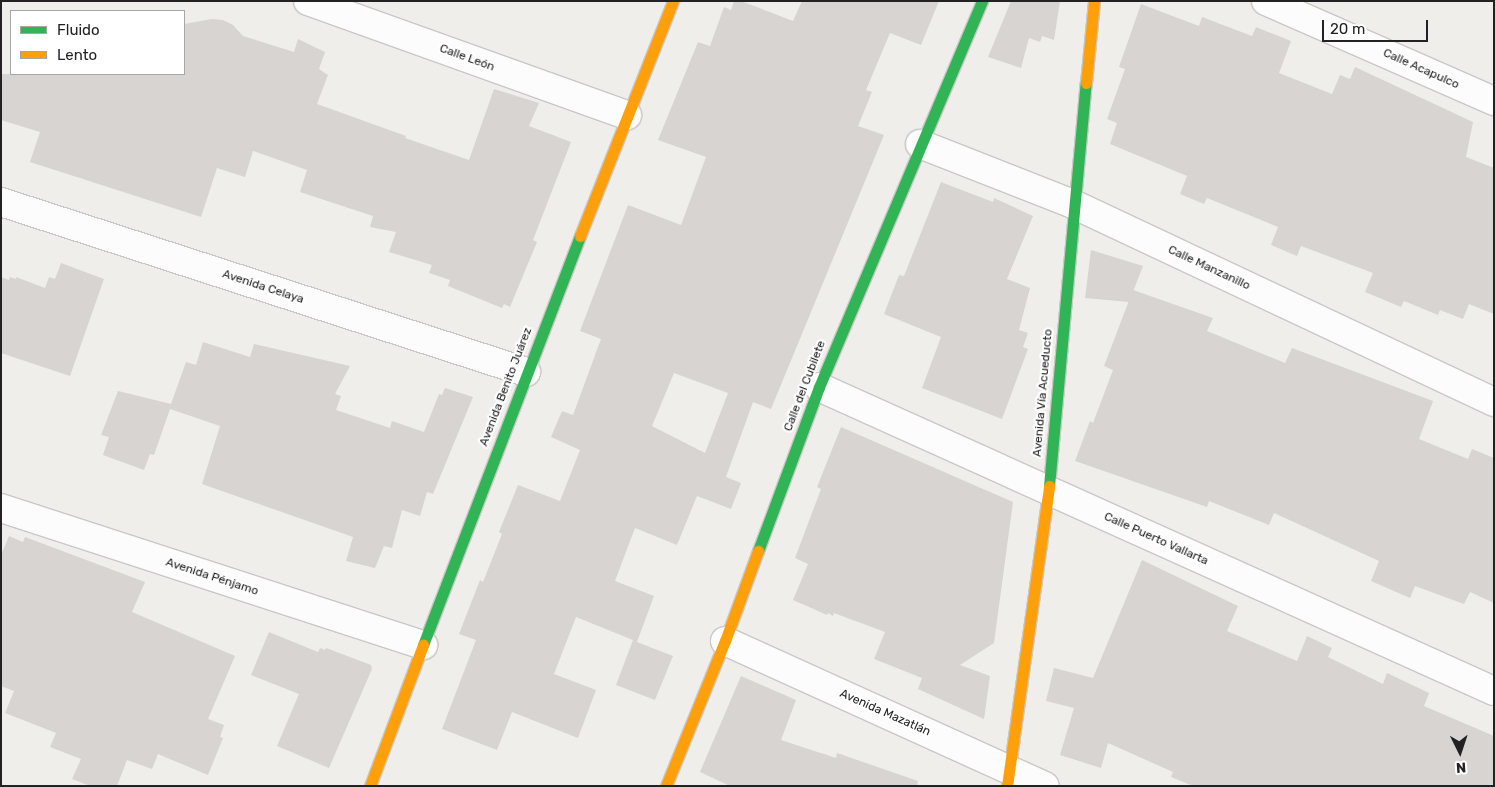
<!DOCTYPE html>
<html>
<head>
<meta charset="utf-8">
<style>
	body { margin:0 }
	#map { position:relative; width:1495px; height:787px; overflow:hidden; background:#f0eeeb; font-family:Rubik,sans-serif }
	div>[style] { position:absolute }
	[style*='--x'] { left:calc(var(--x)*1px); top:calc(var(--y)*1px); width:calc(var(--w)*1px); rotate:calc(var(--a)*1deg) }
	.building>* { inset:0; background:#d7d4d2 }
	.roads { filter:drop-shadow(1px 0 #c9c8c7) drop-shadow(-1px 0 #c9c8c7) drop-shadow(0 1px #c9c8c7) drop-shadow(0 -1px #c9c8c7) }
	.street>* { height:28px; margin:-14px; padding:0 14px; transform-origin:14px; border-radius:14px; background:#fdfcfc }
	.fast>* { height:11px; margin:-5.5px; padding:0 5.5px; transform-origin:5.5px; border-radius:5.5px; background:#30b455 }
	.slow>* { height:11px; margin:-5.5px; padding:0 5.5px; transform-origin:5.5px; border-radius:5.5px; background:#ff9f0a }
	span { translate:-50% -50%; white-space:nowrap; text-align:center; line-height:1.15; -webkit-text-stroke:4.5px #fff; paint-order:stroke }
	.street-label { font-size:12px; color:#222 }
	.frame { position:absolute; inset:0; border:2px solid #222; pointer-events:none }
	.legend { position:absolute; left:10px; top:10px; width:175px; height:65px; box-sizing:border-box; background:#fff; border:1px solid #a7a7a7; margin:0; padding:6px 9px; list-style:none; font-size:15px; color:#222 }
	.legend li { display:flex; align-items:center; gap:10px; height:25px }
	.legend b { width:25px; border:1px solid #a7a7a7 }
	.north { position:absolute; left:1435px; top:727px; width:50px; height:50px; -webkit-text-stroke:4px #fff; paint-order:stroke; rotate:176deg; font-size:14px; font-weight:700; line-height:20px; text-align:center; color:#222 }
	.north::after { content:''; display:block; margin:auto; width:18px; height:22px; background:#222; clip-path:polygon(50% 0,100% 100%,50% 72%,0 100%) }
	.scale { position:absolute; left:1322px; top:20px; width:106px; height:22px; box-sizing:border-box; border:2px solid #222; border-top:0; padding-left:6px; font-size:15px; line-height:18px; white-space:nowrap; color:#222; -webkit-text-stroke:4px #fff; paint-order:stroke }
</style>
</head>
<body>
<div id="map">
	<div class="building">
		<i style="clip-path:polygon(evenodd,734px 1px,741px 1px,793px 21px,802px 1px,939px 1px,921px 45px,890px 33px,866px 90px,872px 92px,858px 126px,884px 135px,771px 409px,753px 402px,726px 477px,741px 483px,731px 509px,697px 496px,677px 545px,635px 528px,615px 581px,654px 596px,637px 642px,673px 656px,655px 700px,616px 685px,633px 640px,576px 617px,554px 674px,596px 690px,578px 738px,512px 712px,497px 750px,442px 729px,476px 640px,459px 634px,480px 580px,483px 582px,502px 534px,499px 532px,518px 485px,560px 501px,580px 450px,551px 437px,562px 411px,573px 415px,601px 339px,580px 331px,628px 205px,681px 225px,706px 157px,658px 140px,698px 42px,710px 46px,724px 7px,731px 10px,734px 1px,674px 373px,728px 393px,705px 453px,652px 426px,674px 373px)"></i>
		<i style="clip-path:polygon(1011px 1px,1060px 1px,1054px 40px,1042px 36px,1040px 42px,1029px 38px,1021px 68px,988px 57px)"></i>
		<i style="clip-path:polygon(1141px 4px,1199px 26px,1202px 17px,1252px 36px,1256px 27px,1291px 41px,1279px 73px,1332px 94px,1340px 75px,1350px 79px,1355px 67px,1473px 122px,1466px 157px,1494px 168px,1494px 314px,1469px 304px,1463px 319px,1440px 310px,1438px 315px,1404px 301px,1401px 307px,1365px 292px,1373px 273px,1301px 246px,1297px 256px,1271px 245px,1278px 227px,1207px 198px,1204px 204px,1180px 194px,1187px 176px,1110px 144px,1117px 123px,1107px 119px,1125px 69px,1119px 67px)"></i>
		<i style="clip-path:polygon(212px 19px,223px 20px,233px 25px,243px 36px,294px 52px,298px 39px,325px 52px,319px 69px,328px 75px,317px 104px,406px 136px,405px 138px,469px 160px,494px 89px,539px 103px,529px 126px,571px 142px,533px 240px,537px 242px,510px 307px,504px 304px,502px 308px,448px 286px,450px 280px,429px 273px,432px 265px,389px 252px,396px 232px,370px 227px,373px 216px,300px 192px,307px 170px,253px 151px,245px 177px,217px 168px,201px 217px,30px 162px,40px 132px,1px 120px,1px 74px,184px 74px,184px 24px)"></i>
		<i style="clip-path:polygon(941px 182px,993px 202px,994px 198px,1033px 216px,1007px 279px,1030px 288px,1019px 330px,1028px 333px,1023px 347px,1028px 349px,1002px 419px,922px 388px,941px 337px,884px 314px,899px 275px,904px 276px)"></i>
		<i style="clip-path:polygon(1091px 250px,1143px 266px,1129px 302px,1085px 298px)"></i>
		<i style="clip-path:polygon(61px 263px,104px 279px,70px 376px,1px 353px,1px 277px,9px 280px,10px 277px,16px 279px,16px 277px,45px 288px,49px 277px,55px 279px)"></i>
		<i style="clip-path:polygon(1133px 290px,1213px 318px,1207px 331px,1285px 363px,1292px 348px,1433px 401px,1419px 439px,1468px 459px,1472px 449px,1494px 458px,1494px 603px,1470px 592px,1464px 604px,1415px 586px,1410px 598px,1371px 581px,1379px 561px,1274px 513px,1269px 525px,1209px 501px,1207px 507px,1075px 461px,1090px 421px,1093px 423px,1113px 370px,1104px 366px)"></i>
		<i style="clip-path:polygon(203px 342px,250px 357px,254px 344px,350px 366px,335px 394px,341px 396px,336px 410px,390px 428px,392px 421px,424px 432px,439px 394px,442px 395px,445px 388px,473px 397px,433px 494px,427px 492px,420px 516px,402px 510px,392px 548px,384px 546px,375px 568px,346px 561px,353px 537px,202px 484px,220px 426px,170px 409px,154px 455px,150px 454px,144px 470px,103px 455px,109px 437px,101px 435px,118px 391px,171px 404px,186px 362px,196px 365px)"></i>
		<i style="clip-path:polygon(841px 427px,1013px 502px,994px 643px,960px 665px,990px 676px,984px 719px,918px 689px,922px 678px,874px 659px,885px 632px,834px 613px,833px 616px,828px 613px,827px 615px,793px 600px,808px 564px,795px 558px,821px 489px,817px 487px)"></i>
		<i style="clip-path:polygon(9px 536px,23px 542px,25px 537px,145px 582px,132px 612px,235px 656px,208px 719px,224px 725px,220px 737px,223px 738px,208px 775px,158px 754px,152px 769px,127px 760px,117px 786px,90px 786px,72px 779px,81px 759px,50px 747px,56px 733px,5px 713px,14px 691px,1px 686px,1px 555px)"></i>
		<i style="clip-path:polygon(1142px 560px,1238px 606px,1227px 631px,1297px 661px,1307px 636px,1332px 648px,1328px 657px,1383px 684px,1387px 673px,1429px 693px,1424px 706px,1494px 736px,1494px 786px,1193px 786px,1171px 777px,1173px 772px,1108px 743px,1101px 768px,1060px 755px,1074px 708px,1046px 701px,1054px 668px,1093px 678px)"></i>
		<i style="clip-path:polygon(269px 632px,318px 652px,320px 648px,325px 650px,326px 648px,371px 665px,372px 669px,329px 768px,277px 746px,299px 694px,251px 675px)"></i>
		<i style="clip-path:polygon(741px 676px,796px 700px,781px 740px,836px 758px,837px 753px,918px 781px,917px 786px,730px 786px,700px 772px)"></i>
	</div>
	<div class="roads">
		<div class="street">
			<i style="--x:308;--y:1;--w:339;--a:19.7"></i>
			<i style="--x:1266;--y:1;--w:249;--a:23.7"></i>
			<i style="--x:920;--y:144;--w:164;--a:21.4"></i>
			<i style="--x:1073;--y:204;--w:465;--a:25.2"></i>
			<i style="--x:1;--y:202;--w:552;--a:17.94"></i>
			<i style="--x:819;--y:387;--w:740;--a:24.25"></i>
			<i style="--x:1;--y:508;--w:444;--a:18"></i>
			<i style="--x:725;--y:641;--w:351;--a:24.4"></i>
		</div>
		<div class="fast">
			<i style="--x:1049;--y:486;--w:405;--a:-84.8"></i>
			<i style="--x:758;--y:551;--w:175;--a:-69.6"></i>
			<i style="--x:819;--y:387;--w:419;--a:-67.1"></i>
			<i style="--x:423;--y:645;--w:438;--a:-69"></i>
		</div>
		<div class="slow">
			<i style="--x:1086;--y:83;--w:82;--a:-84.4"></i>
			<i style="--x:580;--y:236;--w:253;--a:-68.4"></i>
			<i style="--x:370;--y:786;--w:151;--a:-69.4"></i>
			<i style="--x:666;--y:786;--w:157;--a:-67.9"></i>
			<i style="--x:725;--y:641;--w:96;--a:-69.9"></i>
			<i style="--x:1007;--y:786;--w:303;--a:-82"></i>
		</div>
	</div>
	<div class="street-label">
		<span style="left:467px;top:58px;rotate:20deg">Calle León</span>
		<span style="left:1421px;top:69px;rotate:24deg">Calle Acapulco</span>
		<span style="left:1209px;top:268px;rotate:25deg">Calle Manzanillo</span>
		<span style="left:263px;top:287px;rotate:18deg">Avenida Celaya</span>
		<span style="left:805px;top:386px;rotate:-69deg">Calle del Cubilete</span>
		<span style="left:506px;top:387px;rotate:-69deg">Avenida Benito Juárez</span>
		<span style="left:1043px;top:393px;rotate:-85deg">Avenida Vía Acueducto</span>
		<span style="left:1156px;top:539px;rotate:24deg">Calle Puerto Vallarta</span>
		<span style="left:212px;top:577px;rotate:18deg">Avenida Pénjamo</span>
		<span style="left:885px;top:713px;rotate:24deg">Avenida Mazatlán</span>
	</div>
	<div class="frame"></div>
	<ul class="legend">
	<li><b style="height:6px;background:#30b455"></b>Fluido</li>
	<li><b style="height:6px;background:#ff9f0a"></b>Lento</li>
	</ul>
	<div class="north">N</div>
	<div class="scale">20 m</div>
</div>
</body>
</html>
